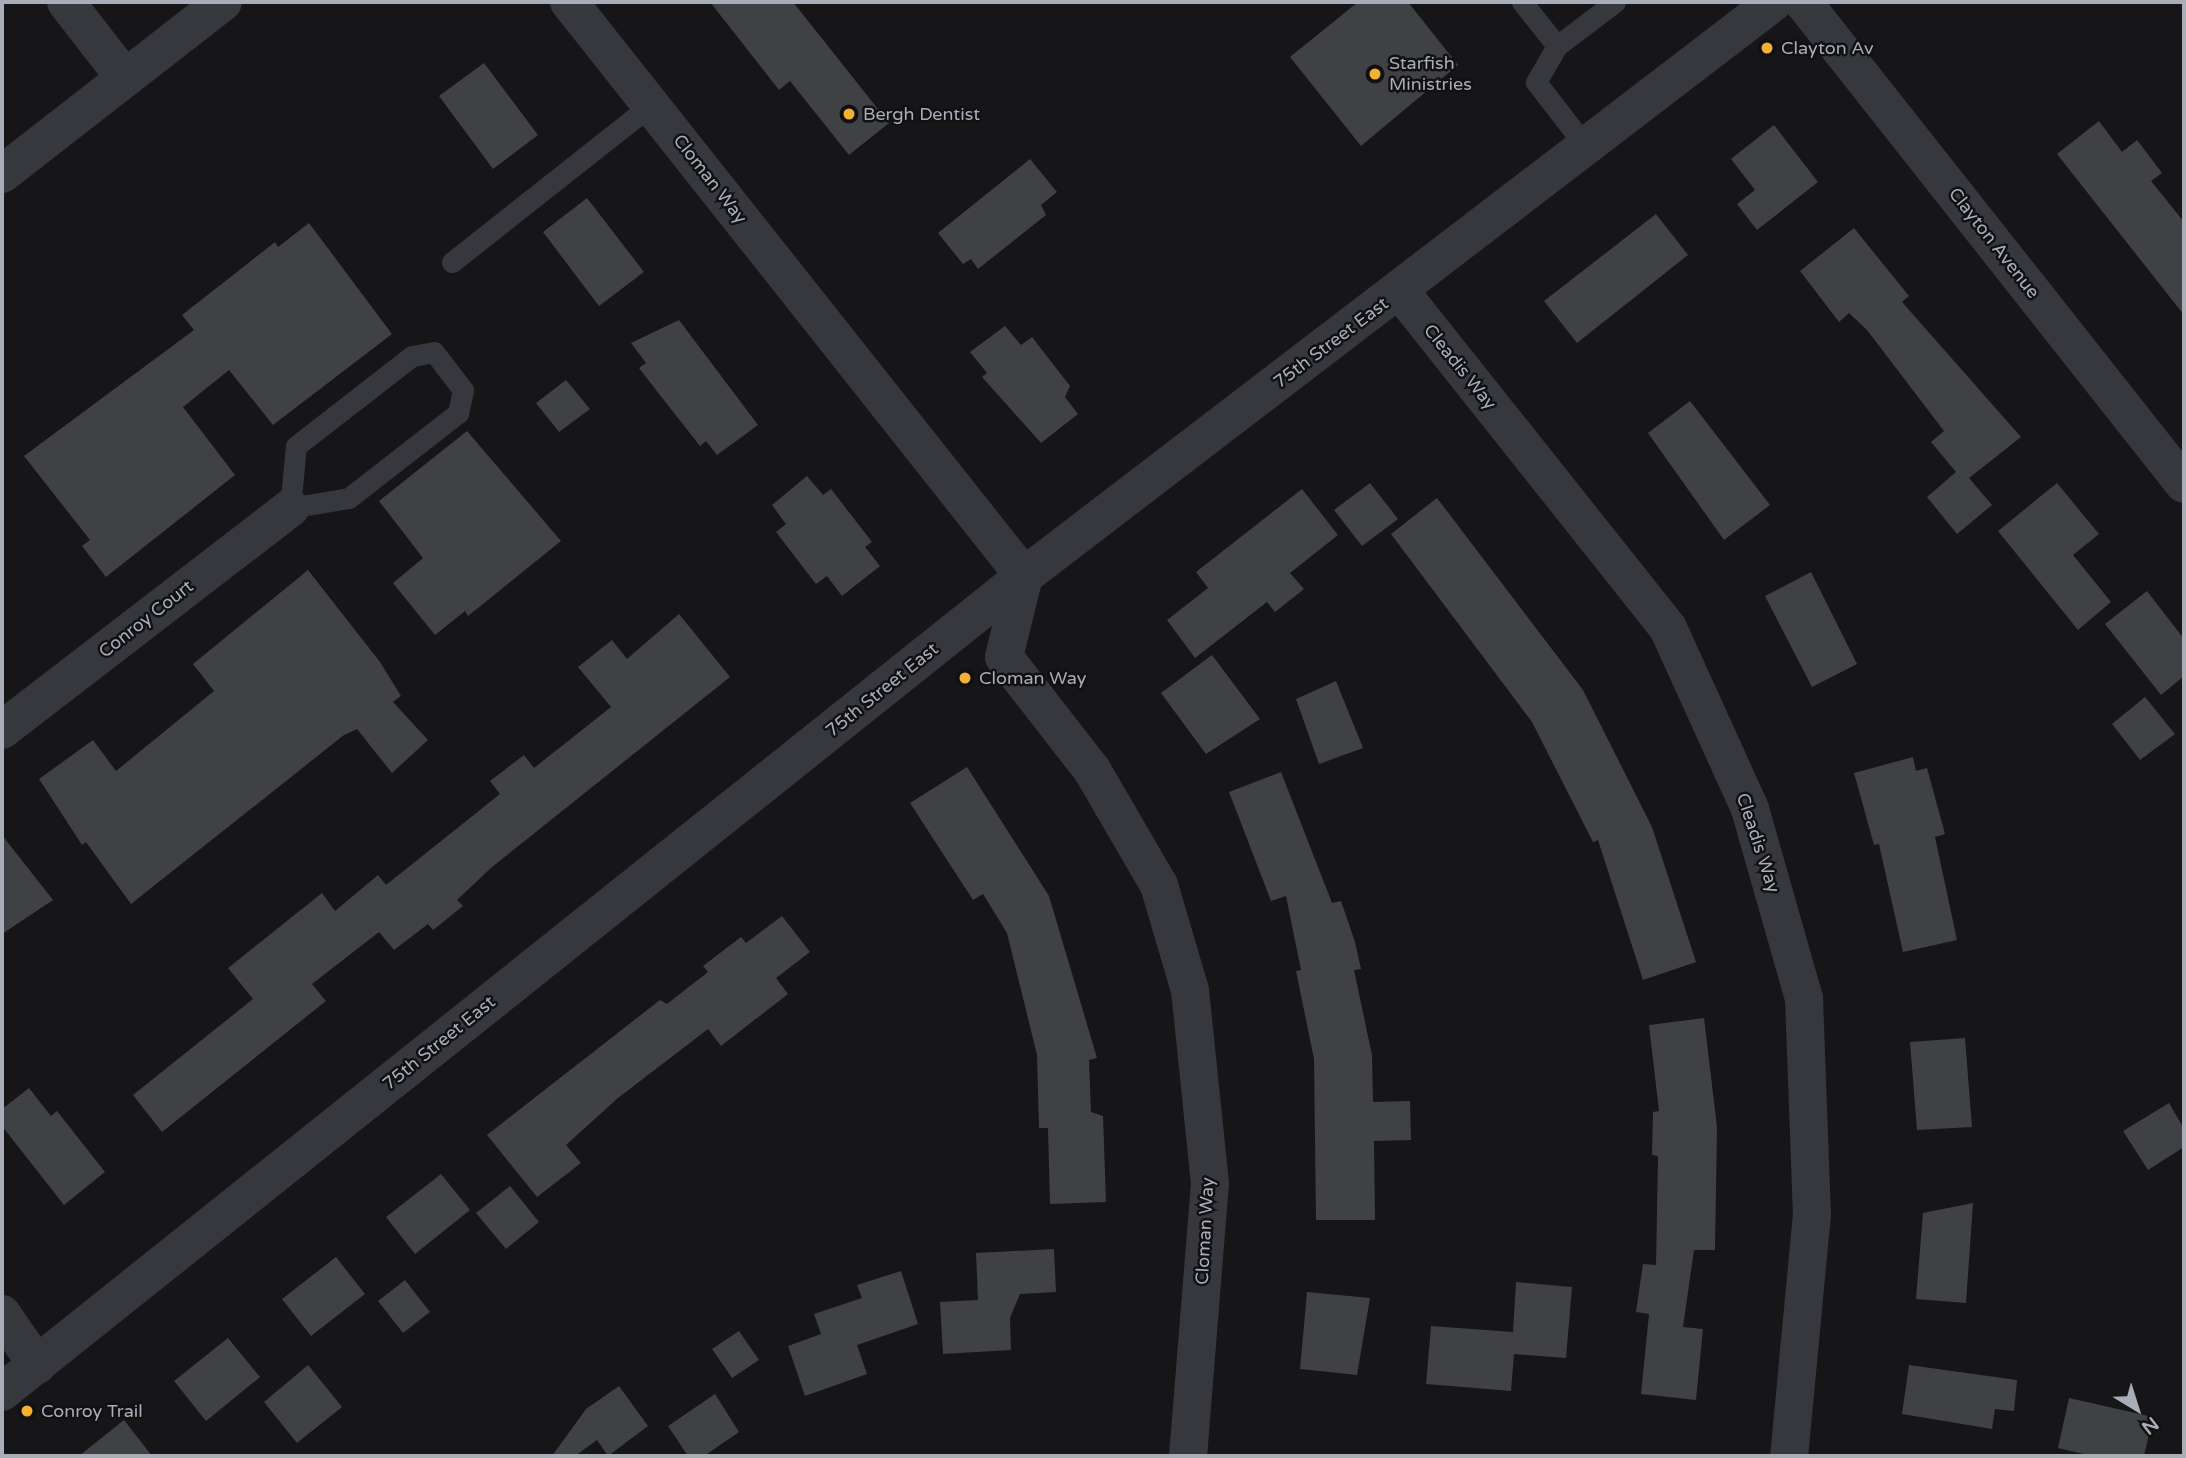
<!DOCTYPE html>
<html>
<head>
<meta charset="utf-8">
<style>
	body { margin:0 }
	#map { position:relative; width:2186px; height:1458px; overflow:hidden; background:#161618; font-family:"Varela Round",sans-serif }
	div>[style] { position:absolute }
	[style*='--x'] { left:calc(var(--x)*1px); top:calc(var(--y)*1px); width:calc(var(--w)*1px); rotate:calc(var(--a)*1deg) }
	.building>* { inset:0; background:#404145 }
	.service>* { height:21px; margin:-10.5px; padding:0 10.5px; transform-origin:10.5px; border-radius:10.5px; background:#37383d }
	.minor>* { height:38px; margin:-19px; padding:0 19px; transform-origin:19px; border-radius:19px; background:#37383d }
	.dots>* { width:19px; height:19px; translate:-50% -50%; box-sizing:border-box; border:4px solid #111113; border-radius:50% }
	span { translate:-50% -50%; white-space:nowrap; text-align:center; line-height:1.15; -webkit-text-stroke:5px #111113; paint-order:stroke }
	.poi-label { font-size:18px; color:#a8adb8 }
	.left { translate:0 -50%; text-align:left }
	.street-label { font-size:18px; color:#a8adb8 }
	.frame { position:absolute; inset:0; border:4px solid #a8adb8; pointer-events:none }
	.north { position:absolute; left:2102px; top:1374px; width:70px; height:70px; -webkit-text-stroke:5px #111113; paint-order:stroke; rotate:142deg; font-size:19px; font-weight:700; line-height:28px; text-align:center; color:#a8adb8 }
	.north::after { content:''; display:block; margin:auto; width:24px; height:32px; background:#a8adb8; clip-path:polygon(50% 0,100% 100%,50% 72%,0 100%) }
</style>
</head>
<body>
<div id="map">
	<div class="building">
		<i style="clip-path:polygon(710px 2px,793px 2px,889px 123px,849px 155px,790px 81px,779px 90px)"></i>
		<i style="clip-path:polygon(1358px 2px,1408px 2px,1458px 65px,1361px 146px,1290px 57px)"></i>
		<i style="clip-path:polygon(484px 63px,538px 135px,493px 169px,439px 96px)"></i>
		<i style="clip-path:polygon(2099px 121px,2122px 152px,2137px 140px,2162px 173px,2151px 181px,2184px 222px,2184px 315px,2057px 154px)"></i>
		<i style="clip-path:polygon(1774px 125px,1818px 182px,1757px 230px,1737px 204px,1755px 190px,1731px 159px)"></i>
		<i style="clip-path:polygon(1030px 159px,1057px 192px,1041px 205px,1046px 215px,978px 269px,971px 259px,963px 264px,938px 233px)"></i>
		<i style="clip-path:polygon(587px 198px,644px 272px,599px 306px,543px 232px)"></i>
		<i style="clip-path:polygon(1656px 214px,1688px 255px,1577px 343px,1544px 301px)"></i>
		<i style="clip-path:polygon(309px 223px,392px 334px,273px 425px,229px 370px,183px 407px,235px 475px,106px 577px,82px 546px,90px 540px,24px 456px,194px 330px,182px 315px,275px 242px,278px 247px)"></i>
		<i style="clip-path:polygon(1854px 228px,1909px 296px,1902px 302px,2021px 437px,1969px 478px,1992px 505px,1957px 534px,1927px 497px,1956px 472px,1931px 442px,1944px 431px,1867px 330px,1849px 313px,1839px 322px,1800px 271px)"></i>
		<i style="clip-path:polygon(679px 320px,758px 425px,717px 455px,706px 441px,700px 446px,663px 399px,639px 368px,646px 363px,631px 343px)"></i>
		<i style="clip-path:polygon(1005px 326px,1021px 345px,1032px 337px,1070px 386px,1065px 397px,1078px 414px,1041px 443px,982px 377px,987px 373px,970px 352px)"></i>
		<i style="clip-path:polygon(566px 380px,590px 409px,559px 432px,536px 403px)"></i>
		<i style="clip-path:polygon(1690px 401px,1770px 505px,1724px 540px,1648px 433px)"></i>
		<i style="clip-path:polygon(467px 431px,561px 541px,468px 616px,465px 611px,435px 635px,393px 583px,423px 558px,379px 501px)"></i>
		<i style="clip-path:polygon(807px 476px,823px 495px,831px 489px,872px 542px,865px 547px,880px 566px,842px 596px,827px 576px,816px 584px,776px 532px,786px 524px,772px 505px)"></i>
		<i style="clip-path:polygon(1370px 483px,1398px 519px,1362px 546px,1334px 510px)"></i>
		<i style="clip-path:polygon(2057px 483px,2099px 534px,2073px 555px,2111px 602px,2078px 630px,1998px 531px)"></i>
		<i style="clip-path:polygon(1302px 489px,1338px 535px,1290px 573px,1304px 589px,1275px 612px,1267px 602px,1195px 658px,1167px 620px,1208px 588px,1196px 572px)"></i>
		<i style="clip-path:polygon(1437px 498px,1583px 690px,1652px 827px,1696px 962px,1643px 980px,1598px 840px,1593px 842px,1532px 722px,1391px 534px)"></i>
		<i style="clip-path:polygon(308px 570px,380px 662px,401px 696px,393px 702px,428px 740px,392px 773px,357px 729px,344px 735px,131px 904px,86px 842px,82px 845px,39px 779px,93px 740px,116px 771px,214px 691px,193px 664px)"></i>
		<i style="clip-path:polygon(1811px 572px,1857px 664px,1812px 687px,1765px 596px)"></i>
		<i style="clip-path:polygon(2147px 591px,2184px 639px,2184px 676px,2161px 695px,2105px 624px)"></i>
		<i style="clip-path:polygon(679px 614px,730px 677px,492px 867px,457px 900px,463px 906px,433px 930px,428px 924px,394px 950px,379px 932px,312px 984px,326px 1001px,162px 1132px,133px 1095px,253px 999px,228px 968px,322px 893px,335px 911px,378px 875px,386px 885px,500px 794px,490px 781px,524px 755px,534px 768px,611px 707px,578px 667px,612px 640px,627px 659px)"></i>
		<i style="clip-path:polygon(1212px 655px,1260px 719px,1206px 754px,1161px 693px)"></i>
		<i style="clip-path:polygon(1336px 681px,1363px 748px,1319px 764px,1296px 699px)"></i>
		<i style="clip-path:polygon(2145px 697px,2175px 734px,2140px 760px,2112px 724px)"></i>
		<i style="clip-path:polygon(1913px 757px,1916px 771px,1927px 768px,1945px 834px,1935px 837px,1957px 940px,1903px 952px,1879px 844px,1874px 845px,1854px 773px)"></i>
		<i style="clip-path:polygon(967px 767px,1049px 896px,1097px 1058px,1089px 1060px,1091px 1112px,1103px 1116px,1106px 1202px,1050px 1204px,1048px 1128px,1039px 1128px,1037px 1055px,1007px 933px,983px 894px,973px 900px,910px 803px)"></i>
		<i style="clip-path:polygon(1281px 772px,1332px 903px,1341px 901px,1355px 942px,1361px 969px,1354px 970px,1372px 1055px,1373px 1102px,1410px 1101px,1411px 1140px,1374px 1141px,1375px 1220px,1316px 1220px,1314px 1059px,1296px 971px,1301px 970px,1286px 896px,1271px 901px,1229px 792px)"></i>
		<i style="clip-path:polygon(2px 835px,53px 900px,2px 934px)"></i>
		<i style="clip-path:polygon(782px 916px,810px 952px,776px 978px,788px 994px,721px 1046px,708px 1029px,618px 1098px,566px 1145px,581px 1163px,537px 1197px,487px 1135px,660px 1000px,667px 1004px,708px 972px,703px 966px,741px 937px,746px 943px)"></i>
		<i style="clip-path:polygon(1704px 1018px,1717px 1127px,1715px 1250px,1694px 1250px,1683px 1327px,1703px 1329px,1696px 1400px,1641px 1394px,1649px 1314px,1636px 1312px,1643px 1264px,1656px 1265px,1658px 1156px,1652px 1155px,1653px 1112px,1659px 1111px,1649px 1025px)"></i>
		<i style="clip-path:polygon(1965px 1038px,1972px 1127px,1917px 1130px,1910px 1042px)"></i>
		<i style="clip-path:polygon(29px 1088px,51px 1116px,57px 1111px,105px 1172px,64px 1205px,2px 1126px,2px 1109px)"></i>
		<i style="clip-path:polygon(2169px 1103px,2184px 1129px,2184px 1147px,2148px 1170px,2123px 1131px)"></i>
		<i style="clip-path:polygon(441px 1174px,470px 1210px,415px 1254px,386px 1217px)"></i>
		<i style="clip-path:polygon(510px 1186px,539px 1222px,506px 1249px,476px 1213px)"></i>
		<i style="clip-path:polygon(1973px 1203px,1966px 1303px,1916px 1299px,1923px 1213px)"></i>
		<i style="clip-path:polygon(1054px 1249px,1056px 1292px,1020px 1294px,1010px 1318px,1011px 1350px,943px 1354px,940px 1302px,978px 1300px,976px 1253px)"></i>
		<i style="clip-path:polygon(336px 1257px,365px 1294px,311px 1336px,282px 1299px)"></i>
		<i style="clip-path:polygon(901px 1271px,918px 1324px,857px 1345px,867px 1374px,805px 1396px,788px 1346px,821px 1334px,814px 1314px,862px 1298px,857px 1285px)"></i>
		<i style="clip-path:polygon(405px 1280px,430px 1312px,403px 1333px,378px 1301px)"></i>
		<i style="clip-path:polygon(1516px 1282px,1572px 1287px,1566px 1358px,1514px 1354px,1511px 1391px,1426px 1384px,1431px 1326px,1513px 1332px)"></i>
		<i style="clip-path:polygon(1307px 1292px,1370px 1298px,1357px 1375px,1300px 1369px)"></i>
		<i style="clip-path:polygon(739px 1331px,759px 1360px,732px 1378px,712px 1349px)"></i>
		<i style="clip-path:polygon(228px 1338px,260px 1377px,206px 1421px,174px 1381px)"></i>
		<i style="clip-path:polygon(308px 1365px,342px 1407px,297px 1443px,264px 1402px)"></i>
		<i style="clip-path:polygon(1909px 1365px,2017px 1380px,2014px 1411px,1995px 1409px,1992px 1429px,1902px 1414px)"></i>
		<i style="clip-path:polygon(619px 1386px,648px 1426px,608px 1456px,597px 1440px,575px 1456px,552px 1456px,586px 1409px)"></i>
		<i style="clip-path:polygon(715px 1394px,739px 1432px,704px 1456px,688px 1456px,668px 1426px)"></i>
		<i style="clip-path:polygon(2069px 1398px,2153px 1417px,2144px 1456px,2092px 1456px,2058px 1448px)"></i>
		<i style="clip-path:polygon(124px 1420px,152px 1456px,79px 1456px)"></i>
	</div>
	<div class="service">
		<i style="--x:1522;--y:2;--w:56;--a:51.5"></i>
		<i style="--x:1557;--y:46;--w:42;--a:120.3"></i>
		<i style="--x:1536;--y:82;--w:82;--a:52.4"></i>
		<i style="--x:1557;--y:46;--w:73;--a:-37.2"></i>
		<i style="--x:452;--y:262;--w:253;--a:-38.3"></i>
		<i style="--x:434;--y:352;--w:48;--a:52.7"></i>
		<i style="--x:463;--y:390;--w:24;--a:102"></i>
		<i style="--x:458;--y:413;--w:138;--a:142.1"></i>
		<i style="--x:349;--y:498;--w:60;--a:170.4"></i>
		<i style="--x:290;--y:508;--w:62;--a:-84.5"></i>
		<i style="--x:296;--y:446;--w:147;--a:-37.8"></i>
		<i style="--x:412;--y:356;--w:22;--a:-10"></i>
	</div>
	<div class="minor">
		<i style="--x:66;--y:2;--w:96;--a:52.2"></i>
		<i style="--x:569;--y:2;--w:732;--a:51.6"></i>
		<i style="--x:1024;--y:576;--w:83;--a:103.9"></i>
		<i style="--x:1004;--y:657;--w:143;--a:52.1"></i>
		<i style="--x:1092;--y:770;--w:133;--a:59.8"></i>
		<i style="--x:1159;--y:885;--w:109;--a:73.6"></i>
		<i style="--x:1190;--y:990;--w:194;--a:84.1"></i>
		<i style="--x:1210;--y:1183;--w:274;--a:94.6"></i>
		<i style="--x:1803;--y:2;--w:614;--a:51.68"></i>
		<i style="--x:2;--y:174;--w:280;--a:-37.9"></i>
		<i style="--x:1400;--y:291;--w:431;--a:51.5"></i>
		<i style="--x:1668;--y:628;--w:199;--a:65.6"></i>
		<i style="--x:1750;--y:809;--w:197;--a:74.1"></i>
		<i style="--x:1804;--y:998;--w:216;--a:87.9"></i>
		<i style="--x:1812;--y:1214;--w:243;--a:95.4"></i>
		<i style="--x:2;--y:730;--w:364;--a:-37.6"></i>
		<i style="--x:2;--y:1314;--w:62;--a:55.5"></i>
		<i style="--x:2;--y:1392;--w:1308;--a:-38.61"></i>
		<i style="--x:1024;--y:576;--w:944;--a:-37.43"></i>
	</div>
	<div class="dots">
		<i style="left:1767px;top:48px;background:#f2b134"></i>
		<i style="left:1375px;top:74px;background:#f2b134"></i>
		<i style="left:849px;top:114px;background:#f2b134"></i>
		<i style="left:965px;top:678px;background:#f2b134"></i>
		<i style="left:27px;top:1411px;background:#f2b134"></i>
	</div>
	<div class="poi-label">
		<span class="left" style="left:1781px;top:48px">Clayton Av</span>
		<span class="left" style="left:1389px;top:74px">Starfish<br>Ministries</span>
		<span class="left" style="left:863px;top:114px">Bergh Dentist</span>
		<span class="left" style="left:979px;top:678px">Cloman Way</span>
		<span class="left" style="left:41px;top:1411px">Conroy Trail</span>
	</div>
	<div class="street-label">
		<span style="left:710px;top:179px;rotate:52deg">Cloman Way</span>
		<span style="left:1994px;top:243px;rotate:52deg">Clayton Avenue</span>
		<span style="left:1331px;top:343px;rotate:-37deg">75th Street East</span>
		<span style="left:1460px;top:367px;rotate:51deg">Cleadis Way</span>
		<span style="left:146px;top:619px;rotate:-38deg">Conroy Court</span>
		<span style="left:882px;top:690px;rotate:-39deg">75th Street East</span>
		<span style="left:1758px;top:843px;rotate:72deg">Cleadis Way</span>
		<span style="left:439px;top:1043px;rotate:-39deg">75th Street East</span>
		<span style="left:1205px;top:1231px;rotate:-87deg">Cloman Way</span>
	</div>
	<div class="frame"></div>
	<div class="north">N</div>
</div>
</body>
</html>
